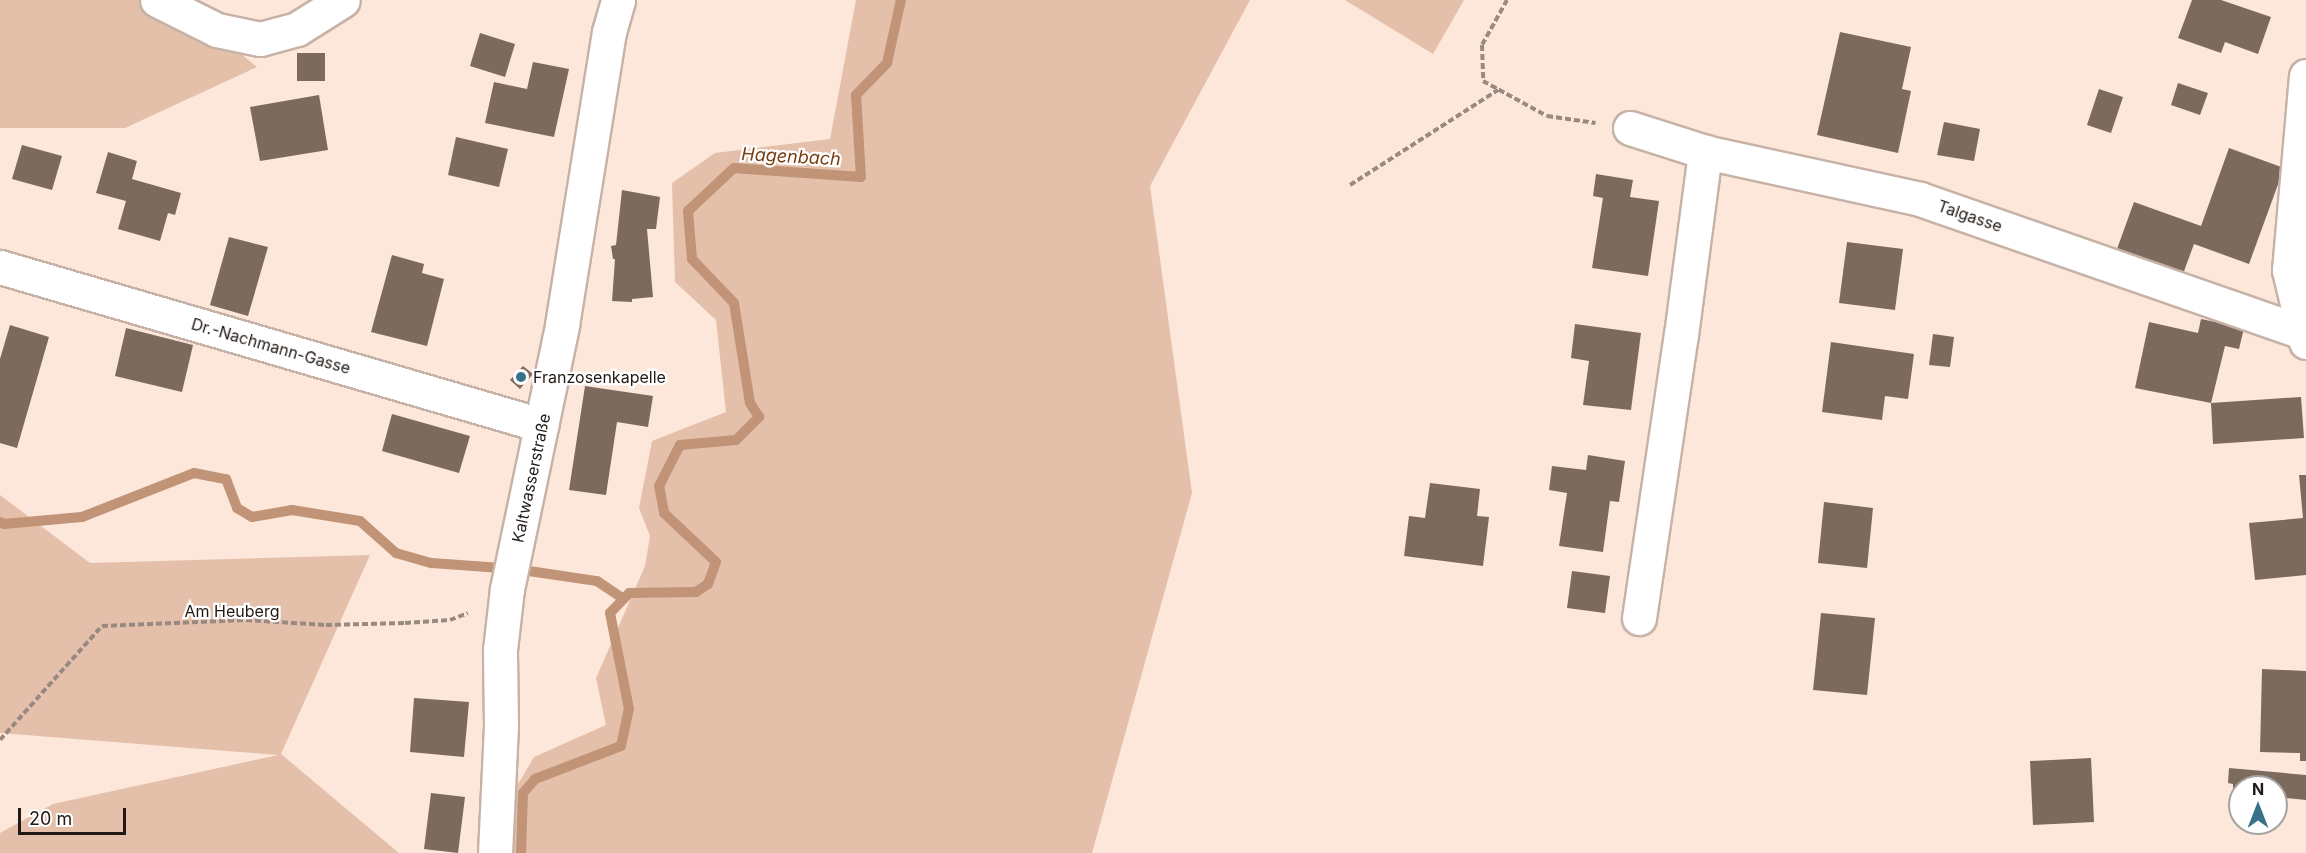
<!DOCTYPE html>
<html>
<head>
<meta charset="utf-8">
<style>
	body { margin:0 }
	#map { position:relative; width:2306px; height:853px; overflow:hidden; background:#fce7da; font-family:Inter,sans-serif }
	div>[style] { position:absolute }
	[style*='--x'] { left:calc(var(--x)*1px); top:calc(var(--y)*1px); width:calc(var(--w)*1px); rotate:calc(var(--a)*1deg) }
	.green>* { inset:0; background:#e4c0aa }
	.stream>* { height:10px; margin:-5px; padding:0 5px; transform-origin:5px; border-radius:5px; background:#c19377 }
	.building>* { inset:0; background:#7c6a5f }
	.path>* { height:4px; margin-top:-2px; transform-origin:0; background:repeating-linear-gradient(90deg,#998a81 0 6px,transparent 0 9px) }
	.roads { filter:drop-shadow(2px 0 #c6b2a6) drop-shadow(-2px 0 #c6b2a6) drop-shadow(0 2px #c6b2a6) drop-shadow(0 -2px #c6b2a6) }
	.minor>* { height:33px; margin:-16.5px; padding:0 16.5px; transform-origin:16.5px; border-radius:16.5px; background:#fff }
	.dots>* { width:16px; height:16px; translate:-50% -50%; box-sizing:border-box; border:3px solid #fff; border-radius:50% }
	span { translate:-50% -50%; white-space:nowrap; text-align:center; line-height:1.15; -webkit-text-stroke:4.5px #fff; paint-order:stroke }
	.street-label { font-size:16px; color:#211915 }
	.poi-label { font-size:16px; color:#211915 }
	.left { translate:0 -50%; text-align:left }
	.water-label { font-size:18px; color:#783d10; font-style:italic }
	.north { position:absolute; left:2228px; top:775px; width:60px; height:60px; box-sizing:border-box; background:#fff; border:2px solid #a6a3a1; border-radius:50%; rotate:0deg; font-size:16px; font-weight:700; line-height:24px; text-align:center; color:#211915 }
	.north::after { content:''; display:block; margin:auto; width:21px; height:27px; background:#37728a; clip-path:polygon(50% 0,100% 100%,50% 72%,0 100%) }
	.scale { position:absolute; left:18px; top:808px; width:108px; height:27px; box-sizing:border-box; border:3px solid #211915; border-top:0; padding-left:8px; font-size:18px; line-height:21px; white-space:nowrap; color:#211915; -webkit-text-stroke:4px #fff; paint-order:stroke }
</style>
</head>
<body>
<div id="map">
	<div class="green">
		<i style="clip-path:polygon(0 0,175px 0,257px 67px,125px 128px,0 128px)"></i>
		<i style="clip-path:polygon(856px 0,1250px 0,1150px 186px,1192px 493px,1092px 853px,501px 853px,508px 801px,534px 757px,606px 725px,596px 678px,645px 566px,650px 536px,639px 508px,652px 441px,726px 412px,716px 320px,675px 282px,672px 183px,715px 153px,830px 139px)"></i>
		<i style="clip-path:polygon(1345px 0,1464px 0,1433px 54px)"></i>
		<i style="clip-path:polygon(0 495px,90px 563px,370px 555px,281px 754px,399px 853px,0 853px,0 833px,53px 804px,278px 755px,0 733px)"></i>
	</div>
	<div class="stream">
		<i style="--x:0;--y:522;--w:4;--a:27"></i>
		<i style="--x:4;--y:524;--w:78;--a:-5.1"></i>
		<i style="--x:82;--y:517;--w:120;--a:-21.4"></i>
		<i style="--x:194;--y:473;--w:33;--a:11"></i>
		<i style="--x:226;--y:479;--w:31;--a:69"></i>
		<i style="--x:237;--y:508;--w:17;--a:31"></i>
		<i style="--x:252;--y:517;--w:41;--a:-9.9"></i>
		<i style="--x:292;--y:510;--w:69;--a:9.2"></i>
		<i style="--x:360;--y:521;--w:48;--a:41.6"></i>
		<i style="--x:396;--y:553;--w:37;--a:16"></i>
		<i style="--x:432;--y:563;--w:69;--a:4.1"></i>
		<i style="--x:529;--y:571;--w:69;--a:8.4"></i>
		<i style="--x:597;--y:581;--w:32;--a:34"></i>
		<i style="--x:521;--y:853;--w:60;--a:-88.1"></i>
		<i style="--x:523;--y:793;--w:18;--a:-49"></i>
		<i style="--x:535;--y:779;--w:92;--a:-21"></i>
		<i style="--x:621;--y:746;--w:38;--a:-78"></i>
		<i style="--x:629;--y:709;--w:98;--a:-101.2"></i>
		<i style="--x:610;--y:613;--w:28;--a:-46"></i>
		<i style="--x:629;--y:593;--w:67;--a:-0.9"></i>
		<i style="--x:696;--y:592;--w:14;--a:-34"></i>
		<i style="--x:708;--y:584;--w:23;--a:-70"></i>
		<i style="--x:716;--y:562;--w:71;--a:-136.7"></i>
		<i style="--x:664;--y:513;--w:27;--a:-100"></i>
		<i style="--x:659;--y:486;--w:46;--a:-62.9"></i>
		<i style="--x:680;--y:445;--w:56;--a:-5.1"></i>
		<i style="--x:736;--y:440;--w:33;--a:-45"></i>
		<i style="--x:759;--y:417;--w:17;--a:-123"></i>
		<i style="--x:750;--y:403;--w:101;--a:-99.1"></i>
		<i style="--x:734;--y:303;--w:61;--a:-133.7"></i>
		<i style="--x:692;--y:259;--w:48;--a:-94.8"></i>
		<i style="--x:688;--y:211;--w:63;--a:-43.1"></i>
		<i style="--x:734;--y:168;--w:127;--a:4.1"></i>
		<i style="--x:861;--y:177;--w:82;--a:-93.5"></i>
		<i style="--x:856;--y:95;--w:45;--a:-45.9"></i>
		<i style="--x:887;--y:63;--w:65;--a:-77.5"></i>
	</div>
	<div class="building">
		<i style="clip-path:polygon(2192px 0,2221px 0,2271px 17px,2258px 54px,2225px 42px,2221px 53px,2178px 38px)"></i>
		<i style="clip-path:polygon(1840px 32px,1911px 47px,1902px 89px,1911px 91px,1898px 153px,1817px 135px)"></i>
		<i style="clip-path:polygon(480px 33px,515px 44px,505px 77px,470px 66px)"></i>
		<i style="clip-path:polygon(297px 53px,325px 53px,325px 81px,297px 81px)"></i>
		<i style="clip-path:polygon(533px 62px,569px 69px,554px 137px,485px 123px,494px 82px,527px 89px)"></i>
		<i style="clip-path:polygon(2178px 83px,2208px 93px,2200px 115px,2171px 105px)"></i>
		<i style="clip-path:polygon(2099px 89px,2123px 97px,2111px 133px,2087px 125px)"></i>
		<i style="clip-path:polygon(319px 95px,328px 150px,260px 161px,250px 107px)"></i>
		<i style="clip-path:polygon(1944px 122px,1980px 129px,1974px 161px,1937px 155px)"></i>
		<i style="clip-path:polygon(456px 137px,508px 149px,499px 187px,448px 175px)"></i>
		<i style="clip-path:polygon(22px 145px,62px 156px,52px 190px,12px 179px)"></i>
		<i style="clip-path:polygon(2229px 148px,2284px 168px,2249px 264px,2194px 244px,2183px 274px,2117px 249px,2134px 202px,2201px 226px)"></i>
		<i style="clip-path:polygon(108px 152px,137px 161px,132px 179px,181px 193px,175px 215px,168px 213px,160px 241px,118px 229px,126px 201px,96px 193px)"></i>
		<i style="clip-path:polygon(1596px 174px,1633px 180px,1630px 197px,1659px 201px,1648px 276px,1592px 268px,1603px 198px,1593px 196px)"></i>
		<i style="clip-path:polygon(622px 190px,660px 197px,656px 229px,647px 229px,653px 297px,632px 299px,632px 302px,612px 301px,615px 259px,613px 259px,611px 246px,616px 245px)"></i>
		<i style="clip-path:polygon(229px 237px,268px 247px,248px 316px,210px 305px)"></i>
		<i style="clip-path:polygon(1847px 242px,1903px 249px,1895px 310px,1839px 303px)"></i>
		<i style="clip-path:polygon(392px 255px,424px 264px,422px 273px,444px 279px,427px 346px,371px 332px)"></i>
		<i style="clip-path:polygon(2201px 319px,2244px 328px,2239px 349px,2225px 346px,2211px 403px,2135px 388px,2149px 322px,2198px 333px)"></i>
		<i style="clip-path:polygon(1575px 324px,1641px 333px,1631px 410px,1583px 405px,1589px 361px,1571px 358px)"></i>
		<i style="clip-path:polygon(10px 325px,49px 337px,17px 448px,0 443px,0 359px)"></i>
		<i style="clip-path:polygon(126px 328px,193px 345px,182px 392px,115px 376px)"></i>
		<i style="clip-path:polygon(1933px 334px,1954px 337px,1950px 367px,1929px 365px)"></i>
		<i style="clip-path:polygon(1831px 342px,1914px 354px,1908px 399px,1885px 396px,1882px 420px,1822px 412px)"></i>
		<i style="clip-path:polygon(523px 366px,533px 374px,520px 389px,510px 380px)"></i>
		<i style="clip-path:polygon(585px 386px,653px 396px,648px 427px,617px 422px,606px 495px,569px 490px)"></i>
		<i style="clip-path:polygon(2301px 397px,2304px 438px,2213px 444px,2211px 403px)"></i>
		<i style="clip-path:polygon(392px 414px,470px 436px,459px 473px,382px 451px)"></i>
		<i style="clip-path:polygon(1588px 455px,1625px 461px,1619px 502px,1610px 501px,1603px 552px,1559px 546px,1567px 493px,1549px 490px,1552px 466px,1586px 470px)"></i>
		<i style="clip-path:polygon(2299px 475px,2306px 475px,2306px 575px,2255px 580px,2249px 523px,2303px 518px)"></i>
		<i style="clip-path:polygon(1430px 483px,1480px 489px,1477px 516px,1489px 517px,1483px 566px,1404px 556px,1409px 516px,1425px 518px)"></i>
		<i style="clip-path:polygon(1824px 502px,1873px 508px,1867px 568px,1818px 563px)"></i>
		<i style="clip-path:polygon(1572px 571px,1610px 576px,1605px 613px,1567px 608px)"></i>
		<i style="clip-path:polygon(1821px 613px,1875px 618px,1867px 695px,1813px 690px)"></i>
		<i style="clip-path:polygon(2262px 669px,2306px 671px,2306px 761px,2300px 761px,2300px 753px,2260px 752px)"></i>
		<i style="clip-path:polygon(414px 698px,469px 702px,464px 757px,410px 752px)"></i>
		<i style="clip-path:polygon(2091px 758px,2094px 822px,2033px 825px,2030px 761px)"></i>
		<i style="clip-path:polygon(2229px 768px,2306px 775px,2306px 800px,2276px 797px,2276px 787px,2240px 787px,2240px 794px,2233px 794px,2233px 784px,2228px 783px)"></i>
		<i style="clip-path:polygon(431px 793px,465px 797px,458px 853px,424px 849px)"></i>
	</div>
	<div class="path">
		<i style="--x:1507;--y:0;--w:51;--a:119.1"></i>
		<i style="--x:1482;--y:45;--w:36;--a:88"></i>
		<i style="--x:1483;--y:81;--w:73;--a:28.7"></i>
		<i style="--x:1547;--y:116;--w:49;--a:8.1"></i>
		<i style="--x:1350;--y:185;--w:176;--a:-32.7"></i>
		<i style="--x:0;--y:740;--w:153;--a:-48.2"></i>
		<i style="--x:102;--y:626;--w:144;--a:-2.4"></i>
		<i style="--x:246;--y:620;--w:80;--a:3.6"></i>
		<i style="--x:326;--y:625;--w:79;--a:-1.5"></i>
		<i style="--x:405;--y:623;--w:45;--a:-3.8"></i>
		<i style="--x:450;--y:620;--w:19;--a:-21"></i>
	</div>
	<div class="roads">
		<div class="minor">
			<i style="--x:157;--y:0;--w:67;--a:26.6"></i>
			<i style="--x:217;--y:30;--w:44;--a:11.8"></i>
			<i style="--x:260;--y:39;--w:38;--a:-15"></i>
			<i style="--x:297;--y:29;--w:54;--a:-32.2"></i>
			<i style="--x:2306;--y:76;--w:195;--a:95"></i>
			<i style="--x:2289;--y:270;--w:74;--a:76.7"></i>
			<i style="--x:1630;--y:128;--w:79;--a:17.7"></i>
			<i style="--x:1705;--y:152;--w:220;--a:12.3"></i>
			<i style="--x:1920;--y:199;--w:404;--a:19.2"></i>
			<i style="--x:0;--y:267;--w:564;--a:16.28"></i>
			<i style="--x:1639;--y:618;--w:286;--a:-81.6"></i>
			<i style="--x:1681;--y:335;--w:185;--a:-82.5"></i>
			<i style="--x:495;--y:853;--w:128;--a:-87.3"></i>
			<i style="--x:501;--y:725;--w:75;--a:-90.8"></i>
			<i style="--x:500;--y:650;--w:61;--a:-83.5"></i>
			<i style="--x:507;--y:589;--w:270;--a:-78.2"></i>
			<i style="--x:562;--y:325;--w:297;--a:-80.9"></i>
			<i style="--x:609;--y:32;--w:33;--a:-74"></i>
		</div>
	</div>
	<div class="dots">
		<i style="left:521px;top:377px;background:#37728a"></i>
	</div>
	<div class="street-label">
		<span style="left:1970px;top:216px;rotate:19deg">Talgasse</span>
		<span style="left:271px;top:346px;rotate:16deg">Dr.-Nachmann-Gasse</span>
		<span style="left:531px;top:478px;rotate:-78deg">Kaltwasserstraße</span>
		<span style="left:232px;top:611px">Am Heuberg</span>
	</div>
	<div class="poi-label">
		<span class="left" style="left:533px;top:377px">Franzosenkapelle</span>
	</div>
	<div class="water-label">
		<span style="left:791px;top:157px;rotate:3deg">Hagenbach</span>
	</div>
	<div class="north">N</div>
	<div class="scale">20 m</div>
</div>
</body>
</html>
